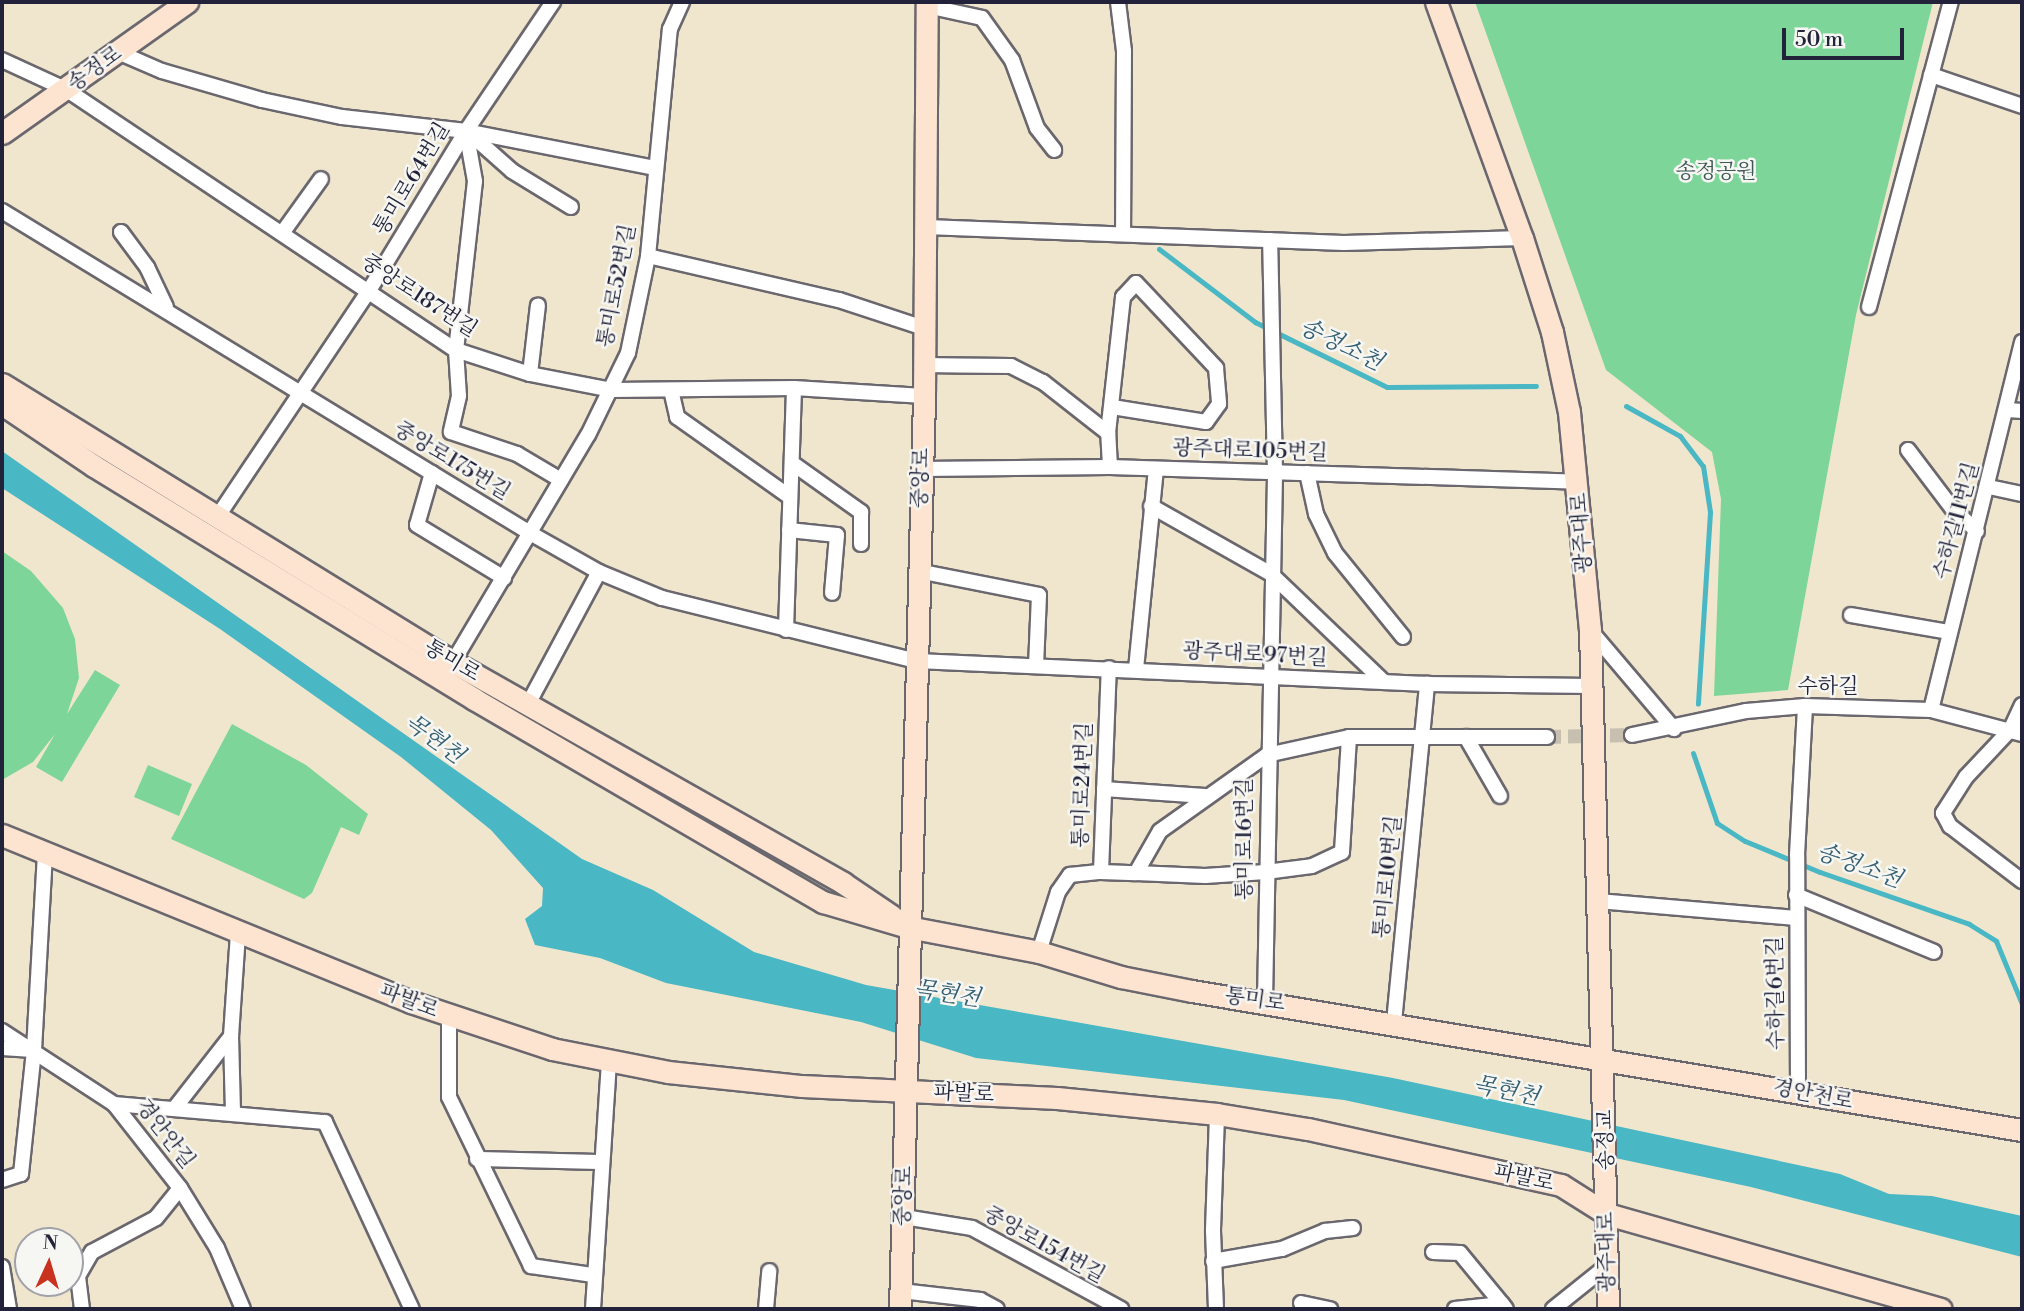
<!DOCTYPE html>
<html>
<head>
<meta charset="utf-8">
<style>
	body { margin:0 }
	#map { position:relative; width:2024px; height:1311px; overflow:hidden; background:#f0e6cd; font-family:"Libre Bodoni","Noto Serif KR",serif }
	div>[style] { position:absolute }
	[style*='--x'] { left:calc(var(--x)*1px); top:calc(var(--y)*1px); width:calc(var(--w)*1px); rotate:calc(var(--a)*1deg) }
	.green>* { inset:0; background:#7ed599 }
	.water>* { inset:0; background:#49b7c4 }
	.stream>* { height:5px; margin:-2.5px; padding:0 2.5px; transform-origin:2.5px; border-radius:2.5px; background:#49b7c4 }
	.street-tunnel>* { height:14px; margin-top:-7px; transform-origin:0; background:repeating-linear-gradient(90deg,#c7bfb0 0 14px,transparent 0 21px) }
	.roads { filter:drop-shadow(2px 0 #6a676e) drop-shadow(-2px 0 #6a676e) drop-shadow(0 2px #6a676e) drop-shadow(0 -2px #6a676e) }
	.street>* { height:14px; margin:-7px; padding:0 7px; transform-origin:7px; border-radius:7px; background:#fff }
	.secondary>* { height:21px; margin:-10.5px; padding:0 10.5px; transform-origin:10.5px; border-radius:10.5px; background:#fde4d1 }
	span { translate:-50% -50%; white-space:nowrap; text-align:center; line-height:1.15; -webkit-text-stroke:5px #f6f6f2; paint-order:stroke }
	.street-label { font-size:21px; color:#22223b }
	.park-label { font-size:21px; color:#3e5857 }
	.water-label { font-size:23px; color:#325e72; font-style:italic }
	.frame { position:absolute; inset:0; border:4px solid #22223b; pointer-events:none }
	.north { position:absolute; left:14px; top:1227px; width:70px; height:70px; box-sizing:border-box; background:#f6f6f2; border:2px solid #a1a1a9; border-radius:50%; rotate:4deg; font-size:19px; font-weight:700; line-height:28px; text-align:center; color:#22223b }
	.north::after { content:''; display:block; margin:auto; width:24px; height:32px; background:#c8321e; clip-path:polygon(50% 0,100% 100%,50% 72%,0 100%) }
	.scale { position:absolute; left:1782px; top:28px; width:122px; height:32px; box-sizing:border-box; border:4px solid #22223b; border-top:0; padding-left:9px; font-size:21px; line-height:24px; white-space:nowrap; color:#22223b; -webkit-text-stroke:5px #f6f6f2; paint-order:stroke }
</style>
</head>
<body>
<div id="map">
	<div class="green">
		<i style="clip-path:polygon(1475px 2px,1933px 2px,1856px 315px,1788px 690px,1714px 696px,1721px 499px,1712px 452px,1606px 370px)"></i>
		<i style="clip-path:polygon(2px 551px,31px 571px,63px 608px,75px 639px,79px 678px,67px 714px,95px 670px,120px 685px,62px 782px,36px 767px,55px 734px,33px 762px,2px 780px)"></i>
		<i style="clip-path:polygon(232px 724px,306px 765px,368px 814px,359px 835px,341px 827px,312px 893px,304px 899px,171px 839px)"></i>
		<i style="clip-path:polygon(148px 765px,192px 784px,179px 816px,134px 797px)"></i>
	</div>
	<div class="water">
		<i style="clip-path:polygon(2px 451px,582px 859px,653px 890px,754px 952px,866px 985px,1393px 1078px,1840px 1174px,1889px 1194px,1932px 1196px,2022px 1216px,2022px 1257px,1751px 1187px,1344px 1100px,976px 1058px,861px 1022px,666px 983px,600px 958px,535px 945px,525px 919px,542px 906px,543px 888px,491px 830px,401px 757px,220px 629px,2px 488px)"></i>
	</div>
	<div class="stream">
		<i style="--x:1159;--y:249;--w:121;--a:37.2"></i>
		<i style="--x:1255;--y:322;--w:147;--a:26.2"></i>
		<i style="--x:1387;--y:387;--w:149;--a:-0.4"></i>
		<i style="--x:1626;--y:406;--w:62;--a:29.1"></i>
		<i style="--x:1680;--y:436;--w:38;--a:53"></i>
		<i style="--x:1703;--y:466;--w:47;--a:81.3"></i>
		<i style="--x:1710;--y:512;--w:192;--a:93.6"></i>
		<i style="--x:1693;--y:753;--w:74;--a:71.1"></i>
		<i style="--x:1717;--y:823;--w:33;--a:33"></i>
		<i style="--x:1745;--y:841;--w:81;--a:22.5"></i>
		<i style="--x:1820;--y:872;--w:158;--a:19.2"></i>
		<i style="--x:1969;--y:924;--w:32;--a:32"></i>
		<i style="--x:1996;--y:941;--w:68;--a:67.6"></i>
	</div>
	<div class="street-tunnel">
		<i style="--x:1547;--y:737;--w:85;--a:-1.3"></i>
	</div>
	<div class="roads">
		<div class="street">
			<i style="--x:1118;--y:2;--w:49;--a:83"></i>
			<i style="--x:1124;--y:51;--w:180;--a:90.3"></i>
			<i style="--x:927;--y:6;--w:56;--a:12.3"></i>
			<i style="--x:982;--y:18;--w:52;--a:54.5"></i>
			<i style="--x:1012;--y:60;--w:72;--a:69.8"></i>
			<i style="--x:1037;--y:128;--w:28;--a:52"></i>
			<i style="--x:118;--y:52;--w:48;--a:23.4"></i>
			<i style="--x:162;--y:71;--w:104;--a:16.2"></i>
			<i style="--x:262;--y:100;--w:82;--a:12"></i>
			<i style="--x:342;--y:117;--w:125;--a:6.4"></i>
			<i style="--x:466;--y:131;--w:192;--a:11.1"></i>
			<i style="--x:2;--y:60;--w:72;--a:24.8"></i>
			<i style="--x:67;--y:90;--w:468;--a:33.8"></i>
			<i style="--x:456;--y:350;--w:78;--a:18"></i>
			<i style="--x:530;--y:374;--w:84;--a:11"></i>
			<i style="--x:612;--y:390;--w:182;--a:-0.6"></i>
			<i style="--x:794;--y:388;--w:130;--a:3.5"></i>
			<i style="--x:1931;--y:75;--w:96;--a:18.8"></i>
			<i style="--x:466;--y:131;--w:51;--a:79.8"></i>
			<i style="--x:475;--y:181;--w:170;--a:96.4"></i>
			<i style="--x:456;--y:350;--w:46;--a:86.3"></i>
			<i style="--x:459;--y:396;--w:37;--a:103"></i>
			<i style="--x:451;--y:432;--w:70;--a:18.4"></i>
			<i style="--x:517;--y:454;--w:51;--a:30.6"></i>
			<i style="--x:467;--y:131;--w:60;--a:41.6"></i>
			<i style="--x:512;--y:171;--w:69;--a:31.4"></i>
			<i style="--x:2;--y:211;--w:618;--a:31.38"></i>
			<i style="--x:530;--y:533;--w:79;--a:29.5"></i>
			<i style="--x:599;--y:572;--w:68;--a:22.4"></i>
			<i style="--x:662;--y:598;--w:263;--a:13.9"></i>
			<i style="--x:917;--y:661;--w:511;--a:2.58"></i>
			<i style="--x:1427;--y:684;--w:165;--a:0.7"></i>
			<i style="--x:926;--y:227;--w:418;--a:2.2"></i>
			<i style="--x:1344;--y:243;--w:178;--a:-1.6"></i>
			<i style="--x:121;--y:232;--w:44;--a:53.4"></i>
			<i style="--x:147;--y:267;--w:44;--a:64.6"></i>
			<i style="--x:283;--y:232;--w:65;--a:-54.4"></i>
			<i style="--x:648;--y:256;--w:196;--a:13"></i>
			<i style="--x:839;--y:300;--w:89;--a:18.2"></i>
			<i style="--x:1869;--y:307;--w:316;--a:-75"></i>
			<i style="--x:924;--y:365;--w:87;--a:0.7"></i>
			<i style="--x:1011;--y:366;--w:36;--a:27"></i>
			<i style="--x:1043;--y:382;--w:83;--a:38.1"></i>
			<i style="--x:530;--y:374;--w:69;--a:-83.4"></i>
			<i style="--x:671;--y:390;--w:28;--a:77"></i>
			<i style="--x:677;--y:417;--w:138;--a:35.3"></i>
			<i style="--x:2008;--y:410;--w:14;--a:4"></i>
			<i style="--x:1908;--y:450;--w:73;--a:52.8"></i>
			<i style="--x:1952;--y:508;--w:34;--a:43"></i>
			<i style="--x:792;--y:463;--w:85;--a:35.4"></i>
			<i style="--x:861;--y:512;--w:32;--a:90"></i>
			<i style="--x:1110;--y:467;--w:34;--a:-93"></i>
			<i style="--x:1108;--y:433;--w:137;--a:-83.7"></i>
			<i style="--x:1123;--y:297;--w:19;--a:-47"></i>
			<i style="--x:1136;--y:283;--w:117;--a:46.7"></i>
			<i style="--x:1216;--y:368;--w:36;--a:85"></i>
			<i style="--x:1219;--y:404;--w:22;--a:126"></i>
			<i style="--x:1206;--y:422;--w:95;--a:-170.9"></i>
			<i style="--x:921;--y:469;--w:189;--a:-0.6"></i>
			<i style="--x:1110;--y:467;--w:468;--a:1.8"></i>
			<i style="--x:432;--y:473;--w:54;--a:106.1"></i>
			<i style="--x:417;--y:525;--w:102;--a:31.3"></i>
			<i style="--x:1307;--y:473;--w:42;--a:77.6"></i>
			<i style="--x:1316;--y:514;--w:43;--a:64"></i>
			<i style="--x:1335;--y:553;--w:108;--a:51"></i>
			<i style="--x:1989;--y:487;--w:34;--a:12"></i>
			<i style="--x:1151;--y:506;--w:138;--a:29.5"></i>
			<i style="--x:1271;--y:574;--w:156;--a:43.7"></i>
			<i style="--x:216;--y:519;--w:277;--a:-56.2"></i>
			<i style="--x:370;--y:289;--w:185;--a:-58.7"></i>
			<i style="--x:466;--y:131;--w:156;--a:-56"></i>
			<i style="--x:789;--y:530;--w:48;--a:5.9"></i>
			<i style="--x:837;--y:535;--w:58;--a:94.9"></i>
			<i style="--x:918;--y:571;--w:123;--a:11.2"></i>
			<i style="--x:1039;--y:595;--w:71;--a:92.4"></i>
			<i style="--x:1851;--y:615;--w:99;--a:9.8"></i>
			<i style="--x:786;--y:630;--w:242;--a:-88.1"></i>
			<i style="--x:1590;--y:630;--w:130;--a:49.7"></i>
			<i style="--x:453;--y:662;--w:264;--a:-59.3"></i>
			<i style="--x:588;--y:435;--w:91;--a:-64"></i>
			<i style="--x:628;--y:353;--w:99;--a:-78.3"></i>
			<i style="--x:648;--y:256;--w:228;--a:-84.5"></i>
			<i style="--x:670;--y:29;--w:30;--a:-66"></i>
			<i style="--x:1136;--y:669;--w:201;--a:-84.3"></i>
			<i style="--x:2022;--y:705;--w:26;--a:115"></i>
			<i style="--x:2011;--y:729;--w:66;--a:133.2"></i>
			<i style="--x:1966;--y:777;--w:43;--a:122.6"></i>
			<i style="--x:1943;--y:813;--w:15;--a:62"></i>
			<i style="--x:1950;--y:826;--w:91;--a:37.4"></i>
			<i style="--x:527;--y:706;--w:152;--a:-61.8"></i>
			<i style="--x:1931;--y:710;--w:379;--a:-76.1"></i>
			<i style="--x:1632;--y:735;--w:116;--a:-11.9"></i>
			<i style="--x:1746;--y:711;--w:59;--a:-4.8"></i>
			<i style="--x:1805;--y:706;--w:126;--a:1.8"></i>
			<i style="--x:1931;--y:710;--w:94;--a:14.8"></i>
			<i style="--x:1466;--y:737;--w:68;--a:60"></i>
			<i style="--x:1104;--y:789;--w:101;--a:4"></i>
			<i style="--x:1101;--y:872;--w:35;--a:2"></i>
			<i style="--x:1136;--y:873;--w:48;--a:-60.3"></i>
			<i style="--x:1160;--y:831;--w:131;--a:-35.4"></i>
			<i style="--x:1267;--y:755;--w:84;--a:-12.4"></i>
			<i style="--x:1349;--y:737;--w:198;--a:0"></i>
			<i style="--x:1136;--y:873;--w:69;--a:2.5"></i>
			<i style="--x:1205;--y:876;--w:61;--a:-3.8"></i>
			<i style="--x:1266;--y:872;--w:46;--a:-7.4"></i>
			<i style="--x:1312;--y:866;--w:33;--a:-25"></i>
			<i style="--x:1342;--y:852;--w:115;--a:-86.5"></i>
			<i style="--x:1796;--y:895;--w:149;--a:22.4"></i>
			<i style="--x:1598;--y:901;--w:199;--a:4.9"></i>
			<i style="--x:1039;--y:952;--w:63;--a:-72.4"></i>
			<i style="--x:1058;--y:892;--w:21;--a:-55"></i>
			<i style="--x:1070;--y:875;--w:31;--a:-6"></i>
			<i style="--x:1101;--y:872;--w:204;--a:-87.8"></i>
			<i style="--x:1265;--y:1001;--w:528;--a:-88.91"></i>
			<i style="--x:1275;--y:473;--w:233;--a:-91.2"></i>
			<i style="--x:449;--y:1016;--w:81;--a:90"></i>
			<i style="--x:449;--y:1097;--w:188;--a:64.1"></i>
			<i style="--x:531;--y:1266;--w:63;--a:8.3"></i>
			<i style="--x:1394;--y:1022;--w:340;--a:-84.4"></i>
			<i style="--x:2;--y:1031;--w:134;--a:33.1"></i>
			<i style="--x:114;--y:1104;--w:107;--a:51.8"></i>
			<i style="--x:180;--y:1188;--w:70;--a:58.3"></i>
			<i style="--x:217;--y:1248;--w:66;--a:66.9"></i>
			<i style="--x:231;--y:1036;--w:77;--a:88.5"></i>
			<i style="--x:2;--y:1048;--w:27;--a:4"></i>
			<i style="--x:1798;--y:1090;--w:235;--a:-90.2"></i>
			<i style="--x:1797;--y:855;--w:149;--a:-86.9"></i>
			<i style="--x:114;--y:1104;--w:212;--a:4.9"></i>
			<i style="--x:325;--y:1122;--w:206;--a:65.1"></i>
			<i style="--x:174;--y:1109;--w:93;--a:-52"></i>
			<i style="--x:231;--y:1036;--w:102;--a:-86.1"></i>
			<i style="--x:477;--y:1159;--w:124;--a:1.4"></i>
			<i style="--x:2;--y:1180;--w:20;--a:-18"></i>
			<i style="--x:21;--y:1174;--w:125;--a:-84"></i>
			<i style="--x:34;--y:1050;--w:197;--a:-86.8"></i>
			<i style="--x:904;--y:1217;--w:69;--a:9.2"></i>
			<i style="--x:972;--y:1228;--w:170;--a:28.5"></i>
			<i style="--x:1433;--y:1252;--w:27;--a:2"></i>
			<i style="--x:1460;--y:1253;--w:66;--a:50.5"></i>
			<i style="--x:1213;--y:1261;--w:70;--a:-9.9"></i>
			<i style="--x:1282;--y:1249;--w:47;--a:-22.7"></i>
			<i style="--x:1325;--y:1231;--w:28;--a:-6"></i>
			<i style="--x:2;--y:1267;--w:43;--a:80.5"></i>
			<i style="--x:901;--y:1291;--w:80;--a:6.5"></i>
			<i style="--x:980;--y:1300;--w:19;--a:28"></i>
			<i style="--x:1301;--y:1303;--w:30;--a:12"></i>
			<i style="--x:82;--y:1309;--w:33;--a:-97"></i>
			<i style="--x:78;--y:1276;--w:28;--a:-60"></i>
			<i style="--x:92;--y:1252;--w:72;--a:-28"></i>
			<i style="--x:156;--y:1218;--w:38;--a:-51"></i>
			<i style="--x:593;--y:1309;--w:248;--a:-86.3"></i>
			<i style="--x:766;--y:1309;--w:38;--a:-85"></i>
			<i style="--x:1216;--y:1309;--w:79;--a:-92.2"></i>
			<i style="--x:1213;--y:1230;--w:116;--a:-88"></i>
			<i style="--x:1455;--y:1309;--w:47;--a:-6.1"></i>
			<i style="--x:1502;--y:1304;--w:6;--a:51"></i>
			<i style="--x:1553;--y:1309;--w:70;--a:-38.7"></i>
		</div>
		<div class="secondary">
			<i style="--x:1436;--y:2;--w:251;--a:70"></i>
			<i style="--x:1522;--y:238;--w:99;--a:72.3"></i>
			<i style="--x:1552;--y:332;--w:82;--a:78"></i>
			<i style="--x:1569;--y:412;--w:219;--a:84.5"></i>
			<i style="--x:1590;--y:630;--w:679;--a:88.48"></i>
			<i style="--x:2;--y:133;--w:227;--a:-35.3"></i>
			<i style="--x:2;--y:384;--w:530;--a:31.65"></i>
			<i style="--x:453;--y:662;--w:448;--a:29.5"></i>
			<i style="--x:843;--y:883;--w:59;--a:34"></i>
			<i style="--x:2;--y:404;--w:111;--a:34"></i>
			<i style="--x:94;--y:466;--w:446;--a:31.5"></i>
			<i style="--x:474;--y:699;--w:404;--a:30.2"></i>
			<i style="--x:823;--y:902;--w:89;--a:16.4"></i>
			<i style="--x:908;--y:927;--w:133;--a:10.8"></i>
			<i style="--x:1039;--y:952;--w:86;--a:17"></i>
			<i style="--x:1121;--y:977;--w:72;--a:11.2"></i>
			<i style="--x:1192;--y:991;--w:842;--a:9.51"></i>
			<i style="--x:2;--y:835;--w:442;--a:22.2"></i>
			<i style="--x:411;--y:1002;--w:149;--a:18.4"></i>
			<i style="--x:552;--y:1049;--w:118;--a:11.2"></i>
			<i style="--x:668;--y:1072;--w:135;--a:6"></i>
			<i style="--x:802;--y:1086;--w:255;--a:2.7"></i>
			<i style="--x:1057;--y:1098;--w:161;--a:5.7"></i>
			<i style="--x:1217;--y:1114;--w:92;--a:9.4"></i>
			<i style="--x:1308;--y:1129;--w:259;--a:12.5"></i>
			<i style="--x:1561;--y:1185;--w:54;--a:32.2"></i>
			<i style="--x:1607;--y:1214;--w:347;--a:15.9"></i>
			<i style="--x:900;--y:1309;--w:913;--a:-88.49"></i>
			<i style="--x:924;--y:396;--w:394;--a:-89.6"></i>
		</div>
	</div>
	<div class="street-label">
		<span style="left:95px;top:69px;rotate:-36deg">송정로</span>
		<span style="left:412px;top:179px;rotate:-59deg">통미로64번길</span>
		<span style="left:617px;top:286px;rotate:-79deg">통미로52번길</span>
		<span style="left:419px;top:296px;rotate:33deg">중앙로187번길</span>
		<span style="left:1250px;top:451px;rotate:2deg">광주대로105번길</span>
		<span style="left:452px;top:461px;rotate:31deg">중앙로175번길</span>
		<span style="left:921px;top:478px;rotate:-88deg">중앙로</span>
		<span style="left:1957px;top:521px;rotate:-75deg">수하길11번길</span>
		<span style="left:1582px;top:533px;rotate:-94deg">광주대로</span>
		<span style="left:1255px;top:655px;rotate:3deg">광주대로97번길</span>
		<span style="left:452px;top:661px;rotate:31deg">통미로</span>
		<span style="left:1828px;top:687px">수하길</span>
		<span style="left:1083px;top:785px;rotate:-88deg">통미로24번길</span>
		<span style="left:1245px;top:839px;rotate:-90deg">통미로16번길</span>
		<span style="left:1388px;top:877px;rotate:-84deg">통미로10번길</span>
		<span style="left:1776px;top:993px;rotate:-91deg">수하길6번길</span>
		<span style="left:1255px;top:1000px;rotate:8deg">통미로</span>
		<span style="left:409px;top:1001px;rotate:21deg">파발로</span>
		<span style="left:964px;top:1094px;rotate:3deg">파발로</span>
		<span style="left:1813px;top:1095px;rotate:11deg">경안천로</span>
		<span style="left:165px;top:1134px;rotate:52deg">경안안길</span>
		<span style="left:1606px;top:1140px;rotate:-91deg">송정교</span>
		<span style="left:1524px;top:1178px;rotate:13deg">파발로</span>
		<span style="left:904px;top:1196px;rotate:-88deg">중앙로</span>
		<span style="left:1044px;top:1245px;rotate:29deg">중앙로154번길</span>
		<span style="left:1607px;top:1252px;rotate:-91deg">광주대로</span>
	</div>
	<div class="park-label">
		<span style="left:1716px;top:172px">송정공원</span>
	</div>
	<div class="water-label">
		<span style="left:1341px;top:345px;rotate:26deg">송정소천</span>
		<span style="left:434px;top:739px;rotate:36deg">목현천</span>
		<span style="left:1859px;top:866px;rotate:20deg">송정소천</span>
		<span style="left:947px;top:994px;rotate:9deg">목현천</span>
		<span style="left:1506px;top:1091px;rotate:12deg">목현천</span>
	</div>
	<div class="frame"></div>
	<div class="north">N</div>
	<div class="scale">50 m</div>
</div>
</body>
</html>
